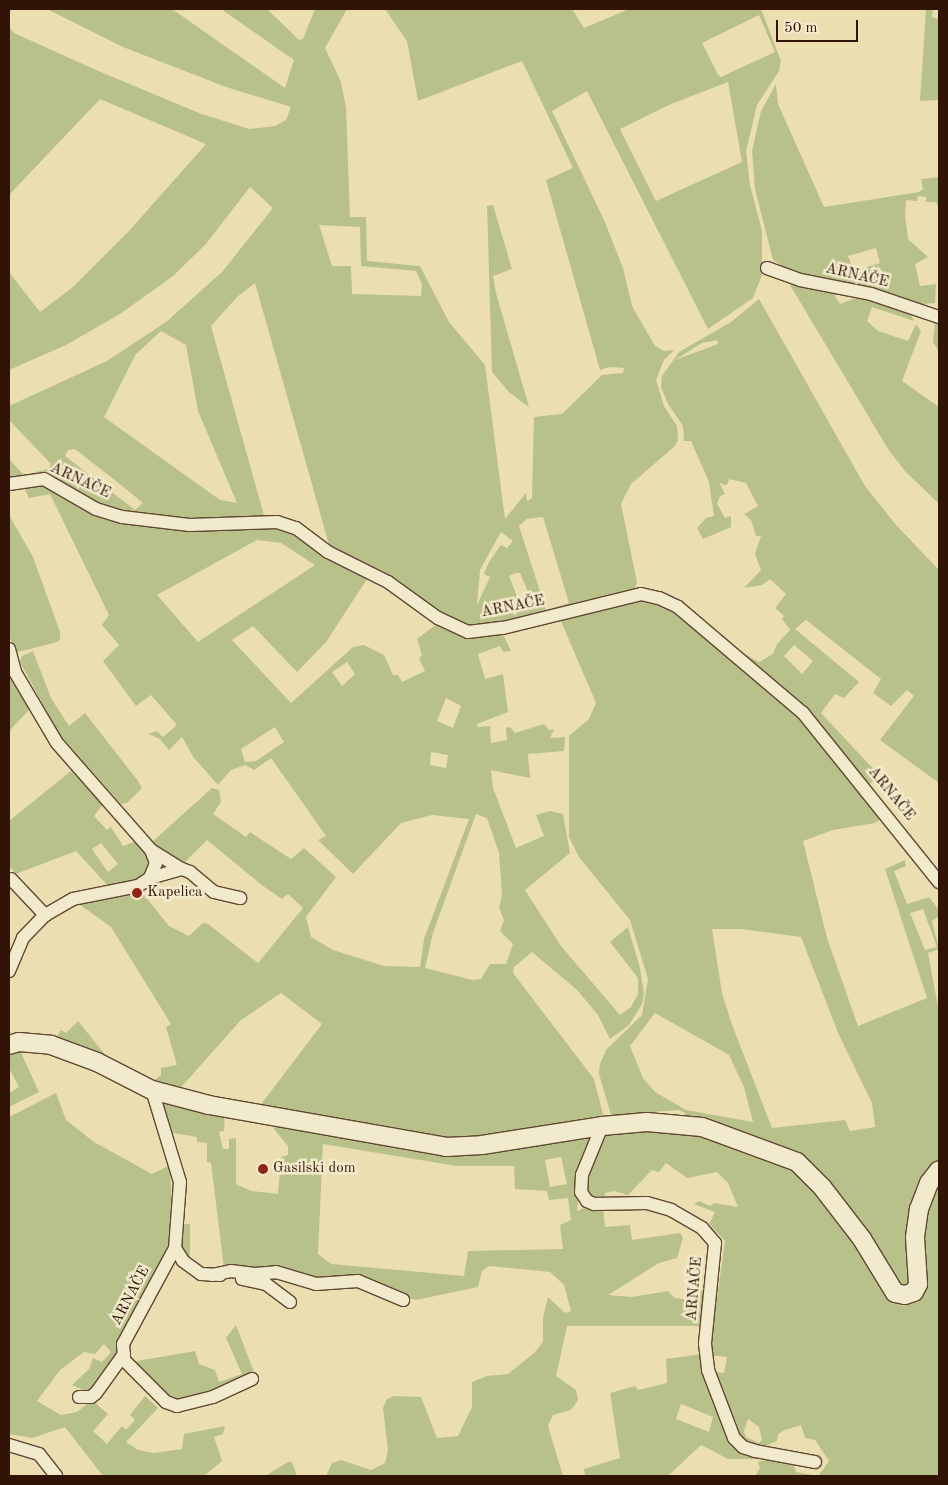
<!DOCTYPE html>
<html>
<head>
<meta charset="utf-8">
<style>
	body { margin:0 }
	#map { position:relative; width:948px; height:1485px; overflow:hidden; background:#ebdfb1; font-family:"Old Standard TT",serif }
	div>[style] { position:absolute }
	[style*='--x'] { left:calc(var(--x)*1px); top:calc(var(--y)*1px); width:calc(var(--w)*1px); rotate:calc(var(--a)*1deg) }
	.green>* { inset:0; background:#b9c18a }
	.roads { filter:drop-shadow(1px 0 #604732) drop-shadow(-1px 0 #604732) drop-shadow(0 1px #604732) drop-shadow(0 -1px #604732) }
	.street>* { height:12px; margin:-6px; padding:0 6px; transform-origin:6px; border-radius:6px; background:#f2eacc }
	.secondary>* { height:18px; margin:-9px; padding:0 9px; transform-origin:9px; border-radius:9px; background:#f2eacc }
	.dots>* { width:14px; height:14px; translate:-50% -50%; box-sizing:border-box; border:2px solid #f2eacc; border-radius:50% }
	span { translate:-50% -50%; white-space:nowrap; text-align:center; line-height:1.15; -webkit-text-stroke:5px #f2eacc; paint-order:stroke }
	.street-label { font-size:15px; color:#321407 }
	.poi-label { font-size:15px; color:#321407 }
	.left { translate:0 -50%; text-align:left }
	.frame { position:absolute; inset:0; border:10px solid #321407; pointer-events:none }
	.scale { position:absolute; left:776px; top:20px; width:82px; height:22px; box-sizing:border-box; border:2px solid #321407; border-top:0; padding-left:6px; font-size:15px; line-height:18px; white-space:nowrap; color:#321407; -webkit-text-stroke:4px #f2eacc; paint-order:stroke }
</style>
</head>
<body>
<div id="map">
	<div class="green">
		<i style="clip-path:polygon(evenodd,47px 9px,172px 9px,285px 88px,294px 60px,221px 9px,267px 9px,299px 40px,303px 39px,315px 9px,347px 9px,325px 48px,341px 82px,346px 107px,350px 217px,366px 217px,367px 261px,420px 266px,449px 322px,485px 365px,505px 519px,526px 493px,527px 501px,532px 498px,534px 417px,562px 414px,602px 375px,623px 373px,624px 368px,610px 367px,600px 370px,546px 180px,573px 168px,522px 61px,418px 101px,407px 41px,385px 9px,572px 9px,584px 28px,629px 9px,761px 9px,781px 61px,779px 71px,757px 105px,746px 151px,750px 185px,762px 231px,762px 275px,753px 298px,708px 329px,587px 91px,552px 111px,604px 220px,623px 268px,632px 306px,655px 346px,664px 351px,674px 350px,664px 360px,656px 380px,664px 406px,677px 426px,678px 440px,675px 446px,631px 484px,621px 504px,637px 582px,634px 591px,520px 620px,463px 628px,330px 548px,255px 283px,237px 297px,211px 326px,265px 519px,214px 522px,103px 510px,65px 484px,9px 480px,9px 459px,24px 475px,48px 469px,51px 464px,9px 420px,9px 406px,107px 361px,166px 322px,222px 272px,273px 208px,250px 187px,206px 244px,173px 276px,120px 314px,66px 345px,9px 370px,9px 272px,40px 312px,73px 287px,129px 231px,206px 144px,100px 99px,9px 195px,9px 27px,14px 33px,96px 70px,199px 113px,249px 129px,275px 126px,286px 120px,291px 107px,226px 87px,123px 47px,47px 9px,759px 15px,775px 52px,721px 77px,718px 75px,702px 43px,759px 15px,47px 9px,728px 82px,742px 162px,656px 201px,620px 129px,671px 104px,728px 82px,47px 9px,319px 225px,360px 227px,361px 266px,416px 271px,422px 284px,421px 296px,352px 294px,351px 266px,332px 266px,319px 225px,47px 9px,161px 331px,186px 345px,198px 411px,237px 503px,220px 500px,104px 417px,136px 354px,161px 331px,47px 9px,75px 449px,116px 481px,143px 503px,135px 510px,65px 456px,68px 450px,75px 449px,47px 9px,543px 517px,569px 603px,546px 610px,519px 526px,527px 519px,543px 517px,47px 9px,501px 532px,513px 541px,507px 548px,501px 545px,489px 562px,484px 574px,490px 577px,477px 605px,480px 570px,501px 532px,47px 9px,515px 573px,520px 573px,532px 601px,521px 607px,509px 576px,515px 573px)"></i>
		<i style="clip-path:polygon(926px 9px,933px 9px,932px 17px,939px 19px,939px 100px,920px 101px)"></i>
		<i style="clip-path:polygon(evenodd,776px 84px,778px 104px,824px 207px,919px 192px,923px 189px,921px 179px,939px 177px,939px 209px,936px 202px,926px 202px,926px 197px,918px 196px,917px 201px,906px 200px,905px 215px,908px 239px,928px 257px,915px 264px,920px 286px,936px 284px,935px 303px,923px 304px,795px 274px,773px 260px,755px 189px,752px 151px,761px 111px,776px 84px,876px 248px,880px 263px,854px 271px,848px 256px,876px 248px)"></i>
		<i style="clip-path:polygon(493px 205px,512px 269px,493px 276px,496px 293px,529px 407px,510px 393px,492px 372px,487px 206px)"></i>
		<i style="clip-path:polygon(798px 283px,852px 294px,847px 297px,837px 292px,835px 296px,840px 304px,861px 296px,911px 314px,914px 321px,872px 307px,867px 321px,878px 331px,908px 341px,916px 324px,921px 331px,902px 381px,939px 407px,939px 504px,905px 471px,888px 449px,790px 285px)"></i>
		<i style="clip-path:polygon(evenodd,759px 299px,865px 486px,896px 525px,939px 570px,939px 783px,880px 740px,914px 696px,907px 690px,891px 706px,873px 693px,881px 679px,806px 620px,795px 629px,859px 682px,844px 698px,835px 694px,821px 713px,879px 775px,868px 786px,738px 650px,759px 662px,773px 654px,777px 644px,790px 630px,782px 619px,784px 616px,775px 608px,786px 594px,770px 579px,762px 585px,744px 588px,761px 570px,755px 554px,761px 536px,756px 536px,751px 520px,744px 514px,758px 506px,746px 483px,729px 479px,728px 484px,724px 485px,719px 482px,725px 494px,720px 496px,717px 504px,725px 518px,731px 516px,731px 527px,703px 539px,697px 528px,706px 518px,714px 516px,709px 482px,691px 441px,684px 441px,683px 426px,668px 404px,661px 387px,662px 376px,679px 352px,731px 322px,759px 299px,717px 340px,718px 344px,675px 360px,702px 343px,717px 340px,759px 299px,794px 645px,813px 661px,802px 674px,784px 656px,794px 645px)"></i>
		<i style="clip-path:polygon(930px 319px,939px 321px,939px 352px,933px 342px,935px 322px)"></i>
		<i style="clip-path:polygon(evenodd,37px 482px,108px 517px,283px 527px,369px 576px,326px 642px,297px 672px,253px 626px,232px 640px,291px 703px,353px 647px,364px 645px,384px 655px,393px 675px,398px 675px,402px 682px,425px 671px,419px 658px,422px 655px,417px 639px,434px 626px,440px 624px,502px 632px,511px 651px,503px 652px,500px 646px,478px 654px,485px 679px,503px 674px,508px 712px,477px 724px,478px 727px,490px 726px,491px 743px,507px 740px,506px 728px,510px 727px,515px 733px,544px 724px,549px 730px,554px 729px,550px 738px,565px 737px,564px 751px,528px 754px,530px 778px,491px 770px,493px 788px,516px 848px,544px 836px,536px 815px,550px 811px,563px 814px,570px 853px,525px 890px,561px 946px,620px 1015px,631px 1007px,638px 994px,638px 978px,610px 942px,628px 927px,640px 968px,644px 994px,642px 1004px,629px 1025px,610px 1039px,598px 1015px,577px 990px,532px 952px,514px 967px,513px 973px,594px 1079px,603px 1114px,600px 1121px,454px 1142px,256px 1111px,322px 1024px,281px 993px,241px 1020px,175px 1094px,152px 1082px,161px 1075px,161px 1068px,177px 1065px,166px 1027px,171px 1024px,111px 927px,79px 904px,132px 889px,135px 897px,144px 895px,169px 926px,189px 936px,203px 923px,208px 924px,258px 963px,303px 908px,288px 894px,282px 899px,263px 886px,207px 840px,184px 863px,163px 853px,152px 842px,212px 788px,219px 790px,221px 802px,213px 814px,246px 837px,250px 832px,291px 859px,304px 848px,336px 877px,306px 917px,311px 937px,333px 950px,384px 966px,420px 967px,424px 939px,469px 819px,432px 815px,401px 823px,353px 874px,318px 840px,326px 836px,271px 758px,254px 770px,245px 765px,231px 770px,218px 785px,194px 758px,182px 737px,169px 750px,160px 739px,148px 734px,157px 731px,163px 737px,177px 725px,151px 695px,136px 706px,103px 661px,119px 645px,102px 625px,109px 615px,50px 494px,29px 498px,22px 484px,37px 482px,257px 540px,281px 543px,315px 565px,198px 642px,157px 595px,257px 540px,37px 482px,347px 662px,355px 674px,342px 686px,332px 672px,347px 662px,37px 482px,446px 698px,461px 706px,453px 728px,437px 721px,446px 698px,37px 482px,275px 727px,284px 742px,256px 761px,245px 762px,241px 749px,275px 727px,37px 482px,431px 752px,448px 755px,446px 768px,430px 765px,431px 752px,37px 482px,476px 814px,487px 818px,499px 853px,502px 895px,499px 908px,504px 920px,500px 931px,513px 944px,506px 964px,490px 964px,481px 979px,472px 980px,425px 968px,433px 933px,476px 814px)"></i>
		<i style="clip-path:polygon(9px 515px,33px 557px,60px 632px,60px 640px,54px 643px,18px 652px,9px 637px)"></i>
		<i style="clip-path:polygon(evenodd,631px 599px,665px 604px,774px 689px,885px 816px,875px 823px,833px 830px,803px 841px,827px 938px,858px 1026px,927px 998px,885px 869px,905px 860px,906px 866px,894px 871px,907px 904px,929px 897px,939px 910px,939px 916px,932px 921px,939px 949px,928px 953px,939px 1012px,939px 1163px,909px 1286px,900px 1288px,825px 1183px,686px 1119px,685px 1113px,679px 1110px,638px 1113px,637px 1119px,614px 1119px,611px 1115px,599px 1074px,600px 1064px,606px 1050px,642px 1015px,648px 979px,630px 920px,579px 857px,569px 837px,569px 736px,589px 719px,596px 703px,560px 619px,631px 599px,923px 909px,937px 947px,925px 950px,910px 913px,923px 909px,631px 599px,712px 929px,741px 929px,801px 937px,839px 1035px,872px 1103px,875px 1127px,850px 1131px,845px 1120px,772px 1128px,731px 1022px,722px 993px,712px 929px,631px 599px,655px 1013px,729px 1055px,744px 1087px,753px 1122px,686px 1110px,655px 1092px,643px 1078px,630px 1046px,655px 1013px)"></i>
		<i style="clip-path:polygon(33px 651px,51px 698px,69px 726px,85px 713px,138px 781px,142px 788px,127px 803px,121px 804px,59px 734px,20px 662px,22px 656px)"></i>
		<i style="clip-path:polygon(9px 667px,29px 710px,9px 731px)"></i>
		<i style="clip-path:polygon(evenodd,71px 771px,104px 803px,94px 816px,107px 830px,111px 827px,123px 846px,137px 841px,152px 858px,149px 872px,135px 881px,109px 887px,76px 851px,16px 874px,9px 866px,9px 821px,71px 771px,101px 843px,118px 864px,108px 872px,92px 849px,101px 843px)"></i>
		<i style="clip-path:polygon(78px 1021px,107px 1057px,111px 1063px,64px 1044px,57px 1036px,61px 1030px,66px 1033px)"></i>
		<i style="clip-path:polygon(18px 1046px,39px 1092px,9px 1107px,9px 1093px,19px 1087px,9px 1068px,9px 1050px)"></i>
		<i style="clip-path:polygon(56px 1093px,66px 1120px,94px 1142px,152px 1174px,170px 1165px,173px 1243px,117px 1354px,91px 1394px,72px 1385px,89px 1369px,93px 1358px,102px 1362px,111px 1352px,104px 1344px,95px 1354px,84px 1352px,60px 1370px,37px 1401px,61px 1415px,77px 1412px,92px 1400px,108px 1414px,93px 1431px,107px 1444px,122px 1426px,126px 1430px,135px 1420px,130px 1415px,145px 1396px,158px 1408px,126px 1442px,138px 1450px,154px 1453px,182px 1449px,184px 1434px,225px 1426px,223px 1434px,214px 1437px,222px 1461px,204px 1476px,103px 1476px,65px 1427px,32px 1438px,9px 1434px,9px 1117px)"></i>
		<i style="clip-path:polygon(evenodd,160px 1100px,225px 1113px,224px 1131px,219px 1132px,223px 1149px,229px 1149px,229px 1139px,236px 1138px,236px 1184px,251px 1191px,278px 1194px,281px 1157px,288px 1155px,288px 1146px,274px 1129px,276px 1123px,409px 1145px,591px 1134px,583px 1201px,578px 1201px,577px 1211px,589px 1206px,603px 1208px,605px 1227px,630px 1225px,632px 1240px,680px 1233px,683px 1238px,677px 1258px,659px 1263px,608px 1295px,632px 1297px,668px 1291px,675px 1298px,683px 1299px,690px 1296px,693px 1290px,711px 1286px,707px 1326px,567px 1326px,556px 1376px,576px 1390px,578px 1400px,571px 1410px,553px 1415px,548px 1426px,563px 1476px,326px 1476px,332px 1463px,341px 1460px,371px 1470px,385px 1463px,388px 1450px,383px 1408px,387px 1399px,394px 1396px,421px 1397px,437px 1438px,458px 1436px,472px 1407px,472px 1382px,487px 1376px,508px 1374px,534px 1353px,543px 1342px,543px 1318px,548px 1297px,565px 1313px,571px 1311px,564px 1285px,550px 1272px,489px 1266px,482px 1271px,478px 1287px,416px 1300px,332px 1280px,224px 1268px,211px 1163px,207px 1162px,207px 1143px,197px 1142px,197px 1137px,173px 1133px,160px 1100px,323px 1144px,457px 1166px,514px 1166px,515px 1189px,547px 1191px,549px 1200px,568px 1198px,571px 1220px,560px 1225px,563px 1249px,468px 1251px,464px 1276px,331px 1264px,318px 1254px,323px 1144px,160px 1100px,561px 1157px,567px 1184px,550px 1187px,545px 1160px,561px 1157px)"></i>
		<i style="clip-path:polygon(evenodd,681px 1128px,787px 1166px,818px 1188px,885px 1293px,902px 1306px,919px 1302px,922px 1293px,920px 1233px,939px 1175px,939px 1476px,755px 1476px,760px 1468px,758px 1462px,774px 1458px,792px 1461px,796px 1472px,818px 1476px,829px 1461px,815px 1440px,805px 1438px,801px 1425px,785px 1430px,778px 1434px,777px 1441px,760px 1448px,741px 1441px,711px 1371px,724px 1373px,727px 1357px,709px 1355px,725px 1241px,709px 1224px,715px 1212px,694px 1204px,699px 1201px,710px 1206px,714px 1203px,738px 1207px,728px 1183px,717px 1172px,687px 1178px,666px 1163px,659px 1172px,652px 1170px,628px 1195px,614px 1191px,605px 1193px,604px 1200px,599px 1201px,586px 1194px,587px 1169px,601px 1130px,681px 1128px,748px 1419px,759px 1427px,762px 1440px,759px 1443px,746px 1437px,744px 1431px,748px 1419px)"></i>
		<i style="clip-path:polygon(182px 1224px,190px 1224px,190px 1262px,179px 1247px)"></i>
		<i style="clip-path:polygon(236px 1325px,254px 1372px,188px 1402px,170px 1398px,131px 1362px,195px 1351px,199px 1364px,215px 1370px,219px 1382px,242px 1374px,226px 1338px)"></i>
		<i style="clip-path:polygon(evenodd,702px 1354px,724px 1420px,760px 1455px,760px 1459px,728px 1459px,701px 1445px,668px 1476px,585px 1476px,584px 1469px,620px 1458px,610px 1393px,635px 1386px,638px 1390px,667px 1383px,666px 1359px,702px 1354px,681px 1404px,713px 1417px,709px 1432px,676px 1419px,681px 1404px)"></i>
		<i style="clip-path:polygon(288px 1462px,292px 1462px,297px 1476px,265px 1476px)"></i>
	</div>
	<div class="roads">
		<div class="street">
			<i style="--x:767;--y:268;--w:35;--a:20"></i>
			<i style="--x:800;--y:280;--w:72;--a:11.2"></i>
			<i style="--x:871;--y:294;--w:72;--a:18.7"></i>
			<i style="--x:9;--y:484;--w:35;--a:-8"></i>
			<i style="--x:44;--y:479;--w:60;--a:30"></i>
			<i style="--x:96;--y:509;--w:27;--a:17"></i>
			<i style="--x:122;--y:517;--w:68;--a:6.7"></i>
			<i style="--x:190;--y:525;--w:87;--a:-2"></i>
			<i style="--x:277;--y:522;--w:20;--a:18"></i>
			<i style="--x:296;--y:528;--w:40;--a:37"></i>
			<i style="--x:328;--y:552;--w:67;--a:26.6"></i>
			<i style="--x:388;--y:582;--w:62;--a:35.8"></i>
			<i style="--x:438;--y:618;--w:33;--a:25"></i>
			<i style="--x:468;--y:632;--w:35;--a:-7"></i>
			<i style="--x:503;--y:628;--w:142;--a:-13.8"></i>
			<i style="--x:641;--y:594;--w:18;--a:13"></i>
			<i style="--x:659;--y:598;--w:21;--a:25"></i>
			<i style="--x:678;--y:607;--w:164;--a:40.3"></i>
			<i style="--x:803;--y:713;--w:217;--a:51.2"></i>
			<i style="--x:9;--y:649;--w:24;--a:75"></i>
			<i style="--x:15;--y:672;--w:82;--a:59.4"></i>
			<i style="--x:57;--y:743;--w:142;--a:48.7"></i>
			<i style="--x:151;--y:850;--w:14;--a:69"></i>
			<i style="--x:156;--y:863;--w:16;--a:112"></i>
			<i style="--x:150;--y:878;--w:14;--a:146"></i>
			<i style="--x:138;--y:886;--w:66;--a:168.7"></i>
			<i style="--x:73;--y:899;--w:32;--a:150"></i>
			<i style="--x:45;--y:915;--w:32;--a:134"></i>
			<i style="--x:23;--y:938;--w:36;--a:113"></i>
			<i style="--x:151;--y:850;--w:36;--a:32"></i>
			<i style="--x:150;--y:878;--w:33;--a:-16"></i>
			<i style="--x:182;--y:869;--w:9;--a:21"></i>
			<i style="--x:190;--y:872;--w:31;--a:40"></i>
			<i style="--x:214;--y:892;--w:27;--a:13"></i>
			<i style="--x:11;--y:879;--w:50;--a:46.6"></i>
			<i style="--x:152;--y:1090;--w:96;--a:73.1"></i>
			<i style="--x:180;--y:1182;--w:66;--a:94.3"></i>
			<i style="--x:175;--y:1248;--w:109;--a:118.4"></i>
			<i style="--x:123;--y:1344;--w:16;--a:86"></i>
			<i style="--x:124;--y:1360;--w:59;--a:45"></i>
			<i style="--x:166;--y:1402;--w:12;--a:20"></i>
			<i style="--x:177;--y:1406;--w:37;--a:-14"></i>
			<i style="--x:213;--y:1397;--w:43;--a:-24.8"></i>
			<i style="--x:602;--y:1126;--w:53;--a:112.2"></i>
			<i style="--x:582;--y:1175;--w:17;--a:93"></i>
			<i style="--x:581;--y:1192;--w:11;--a:56"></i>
			<i style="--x:587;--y:1201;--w:8;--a:23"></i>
			<i style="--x:594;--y:1204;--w:53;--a:-1.1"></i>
			<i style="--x:647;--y:1203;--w:25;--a:16"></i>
			<i style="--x:671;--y:1210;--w:36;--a:30"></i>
			<i style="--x:702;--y:1228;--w:20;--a:49"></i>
			<i style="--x:715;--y:1243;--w:101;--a:95.7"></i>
			<i style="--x:705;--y:1344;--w:26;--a:83"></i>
			<i style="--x:708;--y:1370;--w:73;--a:69.1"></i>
			<i style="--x:734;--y:1438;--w:13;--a:45"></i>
			<i style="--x:743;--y:1447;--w:13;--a:18"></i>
			<i style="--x:755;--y:1451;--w:61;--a:10.4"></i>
			<i style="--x:175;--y:1248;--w:15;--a:58"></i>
			<i style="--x:183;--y:1261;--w:22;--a:36"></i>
			<i style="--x:201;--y:1274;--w:19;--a:3"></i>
			<i style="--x:212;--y:1275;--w:19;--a:-12"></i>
			<i style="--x:231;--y:1271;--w:24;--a:7"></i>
			<i style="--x:255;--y:1274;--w:21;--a:-5"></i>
			<i style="--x:276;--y:1272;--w:42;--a:16.7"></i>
			<i style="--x:316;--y:1284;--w:42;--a:-4.1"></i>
			<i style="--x:358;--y:1281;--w:49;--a:22.9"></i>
			<i style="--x:242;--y:1279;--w:25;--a:12"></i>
			<i style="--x:266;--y:1284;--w:30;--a:37"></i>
			<i style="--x:79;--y:1397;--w:12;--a:0"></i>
			<i style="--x:91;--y:1397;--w:6;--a:-39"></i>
			<i style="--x:96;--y:1393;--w:48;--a:-54.3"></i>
			<i style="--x:9;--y:1445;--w:31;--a:17"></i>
			<i style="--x:39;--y:1454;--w:28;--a:52"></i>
		</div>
		<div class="secondary">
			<i style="--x:9;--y:1045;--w:10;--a:-17"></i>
			<i style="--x:19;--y:1042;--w:32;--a:5"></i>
			<i style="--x:51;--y:1045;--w:49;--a:20.3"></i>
			<i style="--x:97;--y:1062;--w:62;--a:27"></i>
			<i style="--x:152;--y:1090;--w:59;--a:14.7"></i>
			<i style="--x:209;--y:1105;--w:241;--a:10"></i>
			<i style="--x:446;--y:1147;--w:36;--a:-3"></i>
			<i style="--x:482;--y:1145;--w:121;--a:-9"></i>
			<i style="--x:602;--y:1126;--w:45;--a:-5.1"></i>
			<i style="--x:647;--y:1122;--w:55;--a:5.2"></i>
			<i style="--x:702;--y:1127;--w:101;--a:20.2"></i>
			<i style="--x:797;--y:1162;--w:35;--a:45"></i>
			<i style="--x:822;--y:1187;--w:66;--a:52.4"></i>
			<i style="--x:862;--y:1239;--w:63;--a:58.6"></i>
			<i style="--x:895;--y:1293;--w:10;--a:11"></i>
			<i style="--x:905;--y:1295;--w:9;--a:-18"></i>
			<i style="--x:914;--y:1292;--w:9;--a:-63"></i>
			<i style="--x:918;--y:1284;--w:47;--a:-93.7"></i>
			<i style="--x:915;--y:1237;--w:28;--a:-82"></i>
			<i style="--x:919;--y:1209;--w:28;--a:-69"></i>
			<i style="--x:929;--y:1183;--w:16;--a:-52"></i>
		</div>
	</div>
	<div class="dots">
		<i style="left:137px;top:893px;background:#8f2418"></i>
		<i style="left:263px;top:1169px;background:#8f2418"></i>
	</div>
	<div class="street-label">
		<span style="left:857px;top:276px;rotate:13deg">ARNAČE</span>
		<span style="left:80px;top:481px;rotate:25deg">ARNAČE</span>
		<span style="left:513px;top:607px;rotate:-11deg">ARNAČE</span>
		<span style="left:891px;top:794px;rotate:51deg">ARNAČE</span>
		<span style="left:695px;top:1289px;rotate:-85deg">ARNAČE</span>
		<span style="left:131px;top:1296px;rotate:-62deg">ARNAČE</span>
	</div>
	<div class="poi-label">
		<span class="left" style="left:147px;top:893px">Kapelica</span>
		<span class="left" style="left:273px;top:1169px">Gasilski dom</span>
	</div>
	<div class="frame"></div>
	<div class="scale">50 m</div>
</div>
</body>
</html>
